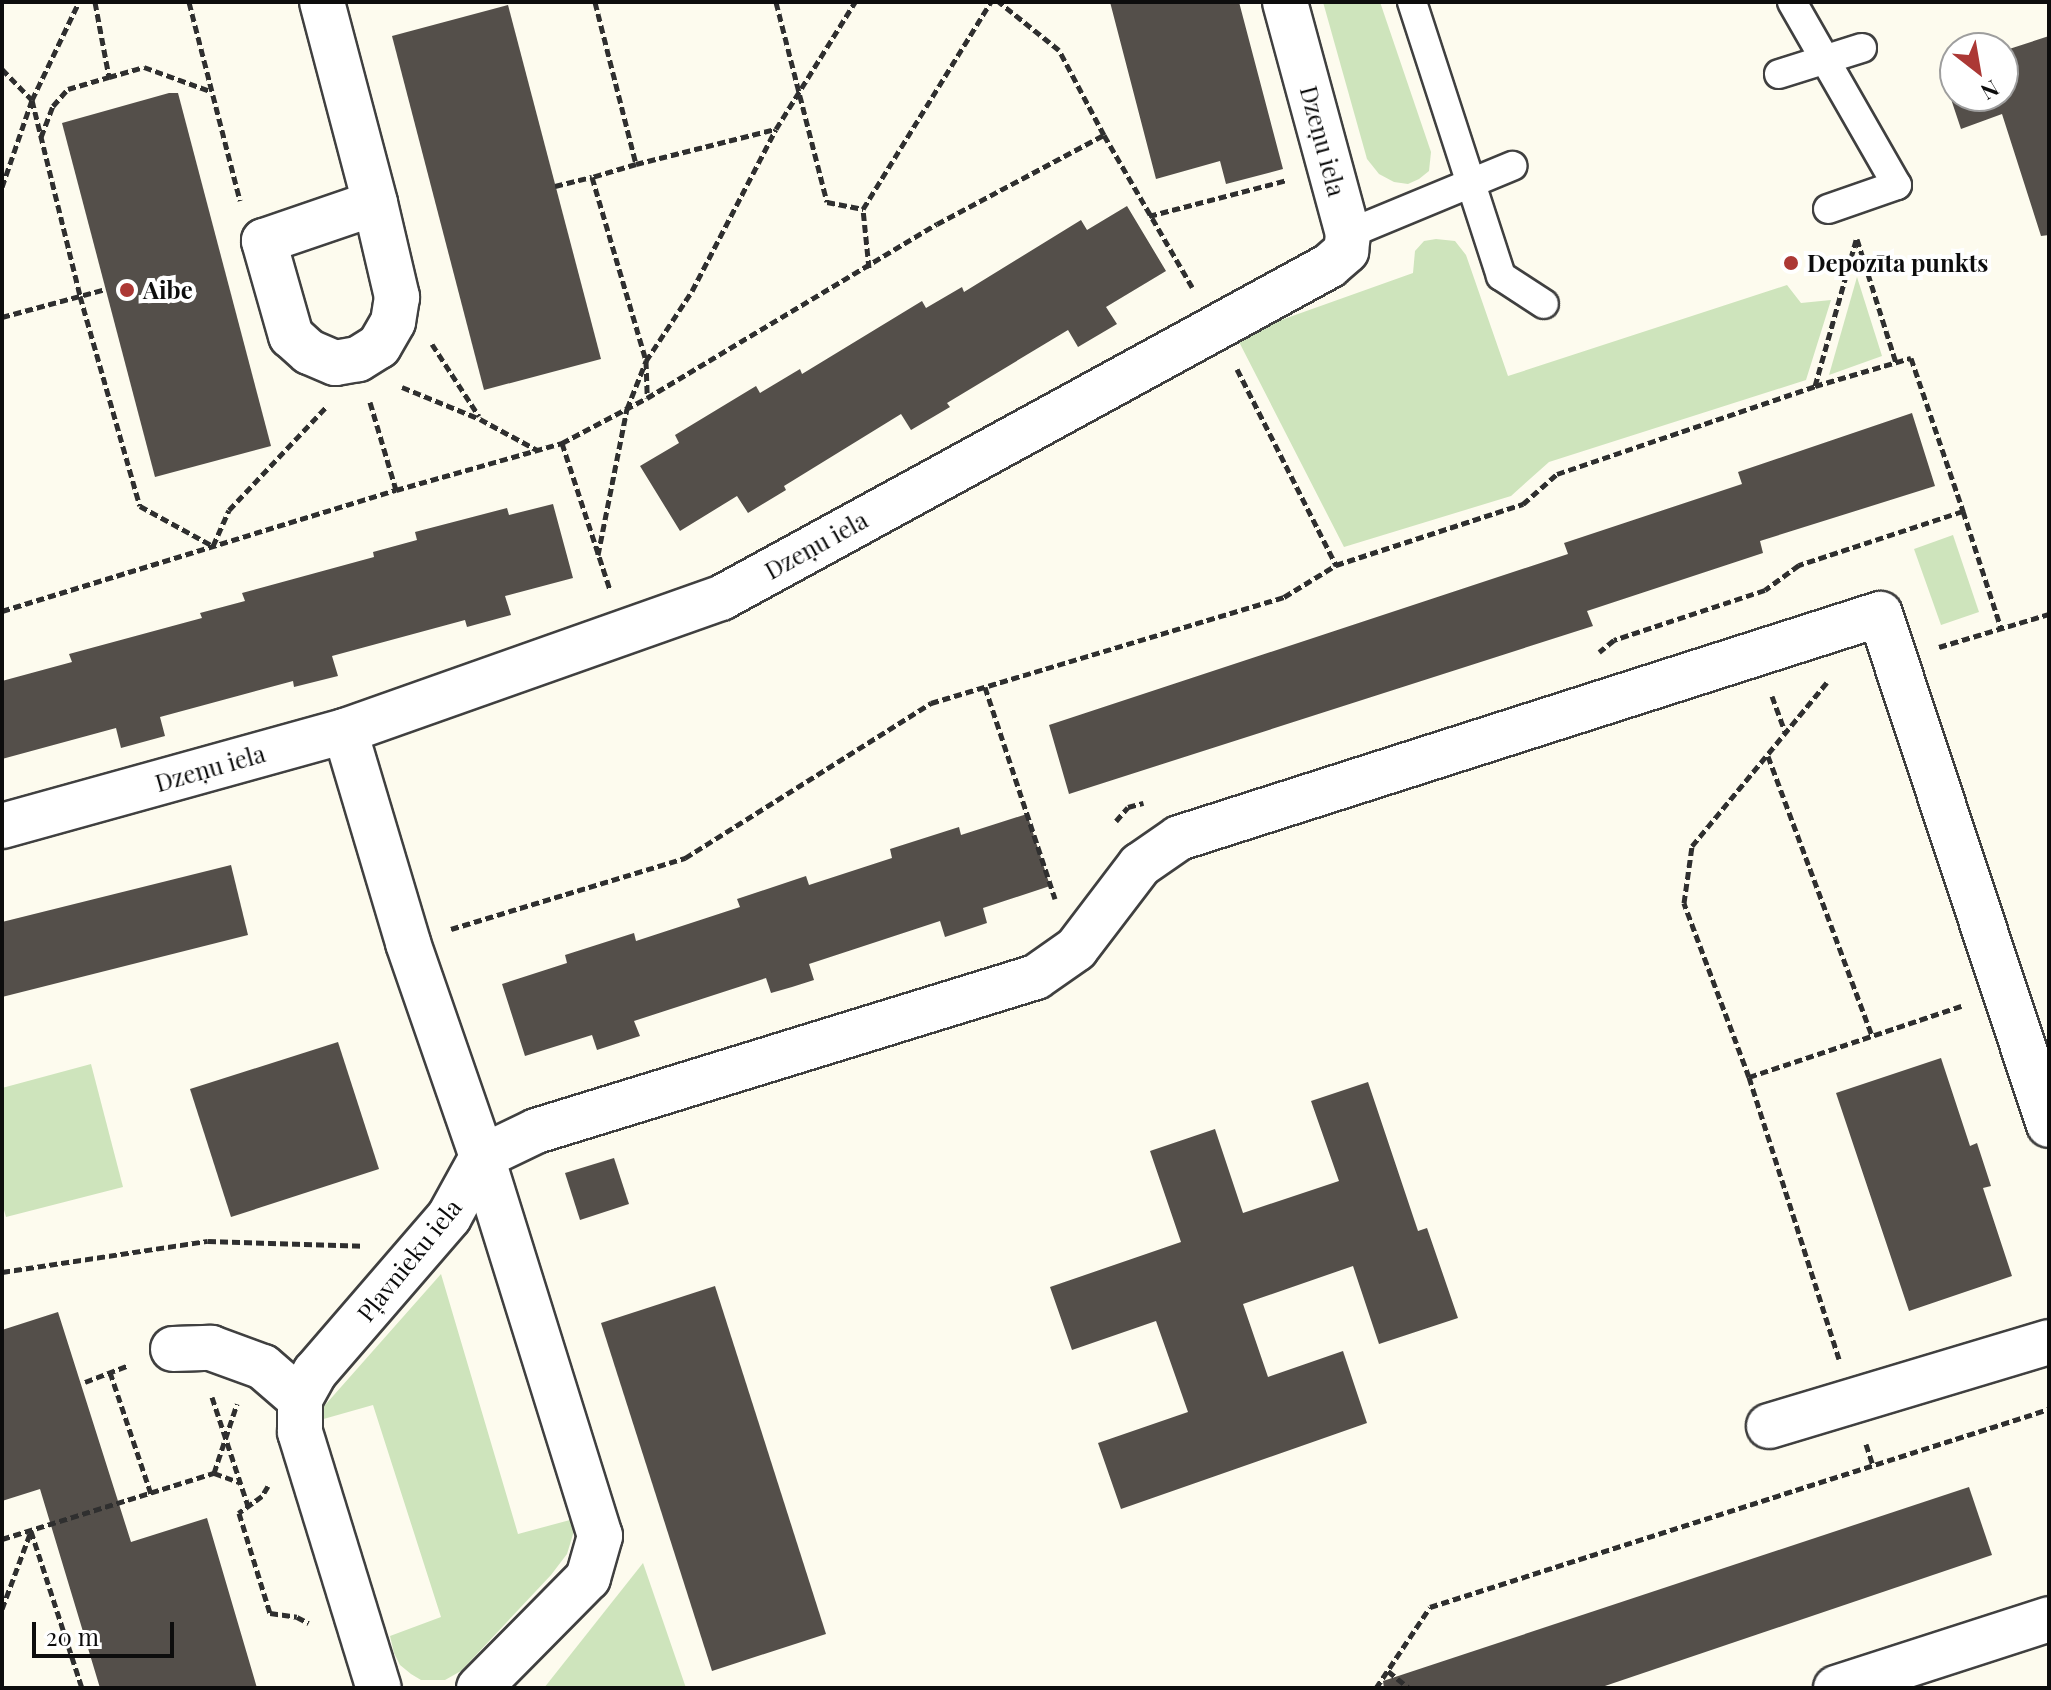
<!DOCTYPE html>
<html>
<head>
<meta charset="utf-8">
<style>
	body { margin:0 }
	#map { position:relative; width:2051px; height:1690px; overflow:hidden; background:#fdfbee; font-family:"Playfair Display",serif }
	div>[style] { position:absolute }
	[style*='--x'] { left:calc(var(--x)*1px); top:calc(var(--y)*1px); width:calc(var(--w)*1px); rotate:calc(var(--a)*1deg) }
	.green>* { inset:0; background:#cee4bc }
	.building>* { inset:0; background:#544f4a }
	.path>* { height:5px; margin-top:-2.5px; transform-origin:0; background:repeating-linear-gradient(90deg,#2f2f2f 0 8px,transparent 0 12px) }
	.roads { filter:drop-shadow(2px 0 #404040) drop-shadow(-2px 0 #404040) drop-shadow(0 2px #404040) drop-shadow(0 -2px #404040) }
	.lane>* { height:28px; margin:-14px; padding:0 14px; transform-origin:14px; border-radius:14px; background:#fff }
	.street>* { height:44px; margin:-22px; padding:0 22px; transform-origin:22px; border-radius:22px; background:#fff }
	.dots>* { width:22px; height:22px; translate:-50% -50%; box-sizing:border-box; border:4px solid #fff; border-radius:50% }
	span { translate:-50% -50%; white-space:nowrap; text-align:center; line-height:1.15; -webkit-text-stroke:8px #fff; paint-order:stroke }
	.street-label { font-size:24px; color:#0d0d0d }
	.poi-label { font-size:24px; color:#0d0d0d; font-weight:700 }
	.left { translate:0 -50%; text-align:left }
	.frame { position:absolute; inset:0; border:4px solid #0d0d0d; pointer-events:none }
	.north { position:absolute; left:1939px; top:32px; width:80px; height:80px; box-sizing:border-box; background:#fff; border:2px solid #9e9e9e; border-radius:50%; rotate:149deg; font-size:22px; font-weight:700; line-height:32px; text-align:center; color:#0d0d0d }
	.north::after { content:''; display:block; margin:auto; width:28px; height:36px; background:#ac3835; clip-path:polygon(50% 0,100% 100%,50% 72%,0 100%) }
	.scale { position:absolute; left:32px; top:1622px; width:142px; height:36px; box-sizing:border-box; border:4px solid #0d0d0d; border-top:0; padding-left:10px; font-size:24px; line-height:28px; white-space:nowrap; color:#0d0d0d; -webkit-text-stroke:6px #fff; paint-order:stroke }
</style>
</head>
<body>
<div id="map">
	<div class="green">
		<i style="clip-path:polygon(1323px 2px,1380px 2px,1431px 152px,1429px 171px,1419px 179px,1408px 184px,1394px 182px,1379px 174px,1367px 159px)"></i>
		<i style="clip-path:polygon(1436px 239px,1455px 241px,1466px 255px,1508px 376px,1787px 285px,1801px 303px,1831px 300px,1806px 380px,1549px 462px,1511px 496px,1344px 547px,1236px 336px,1413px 273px,1415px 251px,1424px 241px)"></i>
		<i style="clip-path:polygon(1857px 277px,1882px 356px,1829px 375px)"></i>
		<i style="clip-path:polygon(1953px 535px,1979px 612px,1941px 625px,1914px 549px)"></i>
		<i style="clip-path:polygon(91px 1064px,123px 1187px,6px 1217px,2px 1203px,2px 1088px)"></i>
		<i style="clip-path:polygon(441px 1274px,518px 1534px,570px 1520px,574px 1531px,567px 1554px,551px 1575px,461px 1671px,445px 1680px,421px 1680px,411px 1674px,400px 1665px,394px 1653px,390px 1636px,441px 1617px,373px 1405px,320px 1420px,318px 1413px)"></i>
		<i style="clip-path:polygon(643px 1563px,686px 1688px,544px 1688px)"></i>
	</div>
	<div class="building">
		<i style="clip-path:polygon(1110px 2px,1239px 2px,1283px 169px,1226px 184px,1220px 161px,1156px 179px)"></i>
		<i style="clip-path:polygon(508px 5px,601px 359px,484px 390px,392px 36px)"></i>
		<i style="clip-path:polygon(2049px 36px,2049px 235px,2041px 236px,2002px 114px,1961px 129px,1942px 72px,1955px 67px,1955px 96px,2003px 96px,2003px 51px)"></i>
		<i style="clip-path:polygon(169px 93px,178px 93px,271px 446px,155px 477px,62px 123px)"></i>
		<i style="clip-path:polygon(1127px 206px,1166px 271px,1106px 307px,1117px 324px,1078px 347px,1068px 330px,947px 403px,950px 407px,911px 430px,901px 414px,784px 486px,786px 490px,748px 513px,737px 496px,680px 531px,640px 466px,679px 443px,675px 435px,756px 386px,760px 393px,800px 369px,802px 374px,922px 301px,926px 308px,962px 287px,964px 292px,1081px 220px,1087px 230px)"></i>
		<i style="clip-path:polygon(1912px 413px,1935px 486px,1760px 541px,1763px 553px,1587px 611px,1593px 626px,1069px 794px,1049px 725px,1568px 554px,1564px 543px,1742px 484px,1738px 472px)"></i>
		<i style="clip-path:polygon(553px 504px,573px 578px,505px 596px,511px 615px,467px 627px,465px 620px,332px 656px,338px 676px,294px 687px,293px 681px,160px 717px,165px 736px,121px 748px,116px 728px,2px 759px,2px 681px,72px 662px,69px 654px,202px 618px,200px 613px,245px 601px,242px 593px,374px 557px,373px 552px,417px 540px,415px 532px,507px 508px,509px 515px)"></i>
		<i style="clip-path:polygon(1027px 814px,1050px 886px,983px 908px,987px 923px,945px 937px,940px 921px,809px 964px,814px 980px,792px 987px,771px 993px,766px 978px,634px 1021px,640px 1036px,597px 1050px,592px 1035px,525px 1056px,502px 984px,567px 963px,565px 955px,634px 933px,636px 941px,740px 907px,737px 899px,806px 876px,809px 885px,892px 858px,890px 849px,959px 827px,961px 835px)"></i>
		<i style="clip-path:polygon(231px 865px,248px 935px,2px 997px,2px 922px)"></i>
		<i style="clip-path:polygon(338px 1042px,379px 1169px,231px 1217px,190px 1089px)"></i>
		<i style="clip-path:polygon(1941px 1058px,1970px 1146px,1977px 1143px,1991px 1186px,1983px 1188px,2012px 1276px,1909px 1311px,1836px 1093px)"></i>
		<i style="clip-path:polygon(1368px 1082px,1418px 1231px,1427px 1228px,1458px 1318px,1379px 1344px,1353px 1266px,1243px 1304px,1268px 1377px,1343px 1351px,1367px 1423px,1121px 1509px,1098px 1443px,1188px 1412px,1156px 1321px,1072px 1350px,1050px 1287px,1181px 1242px,1150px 1151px,1215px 1129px,1243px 1213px,1339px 1181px,1311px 1101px)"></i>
		<i style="clip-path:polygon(614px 1158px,629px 1204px,580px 1220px,565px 1173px)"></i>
		<i style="clip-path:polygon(715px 1286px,826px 1634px,712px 1671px,601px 1323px)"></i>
		<i style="clip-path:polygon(58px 1312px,131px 1542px,207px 1518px,257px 1688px,100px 1688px,40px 1489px,2px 1501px,2px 1330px)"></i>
		<i style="clip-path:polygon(1969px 1487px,1992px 1555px,1599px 1688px,1384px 1688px,1383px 1681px)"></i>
	</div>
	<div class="path">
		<i style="--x:95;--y:2;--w:76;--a:79.4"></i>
		<i style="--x:109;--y:77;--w:36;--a:-16"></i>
		<i style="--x:144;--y:67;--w:70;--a:20"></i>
		<i style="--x:189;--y:2;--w:205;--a:75.6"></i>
		<i style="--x:595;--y:2;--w:167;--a:75.8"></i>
		<i style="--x:636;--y:164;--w:46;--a:163.5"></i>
		<i style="--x:592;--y:177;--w:192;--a:73.6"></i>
		<i style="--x:646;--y:361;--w:37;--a:88"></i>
		<i style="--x:776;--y:2;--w:206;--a:75.7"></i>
		<i style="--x:827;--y:202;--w:37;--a:11"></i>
		<i style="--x:2;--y:69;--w:43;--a:45.9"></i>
		<i style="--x:32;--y:100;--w:202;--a:76.2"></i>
		<i style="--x:80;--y:296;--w:218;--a:74.1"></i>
		<i style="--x:140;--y:506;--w:83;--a:28.7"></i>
		<i style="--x:213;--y:546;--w:39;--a:-66"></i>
		<i style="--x:229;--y:510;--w:141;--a:-46.7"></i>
		<i style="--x:1104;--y:135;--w:176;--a:59.9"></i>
		<i style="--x:41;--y:137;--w:33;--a:-69"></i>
		<i style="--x:53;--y:106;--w:23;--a:-49"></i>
		<i style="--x:68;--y:89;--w:43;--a:-16.3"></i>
		<i style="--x:636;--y:164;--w:143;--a:-14.1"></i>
		<i style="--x:555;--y:186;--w:38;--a:-14"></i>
		<i style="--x:2;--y:187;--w:92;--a:-71"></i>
		<i style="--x:32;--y:100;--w:109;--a:-64.4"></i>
		<i style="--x:1149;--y:216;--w:143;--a:-14.6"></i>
		<i style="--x:1857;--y:239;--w:130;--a:72.5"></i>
		<i style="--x:869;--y:268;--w:59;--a:-95.8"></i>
		<i style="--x:863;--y:209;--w:243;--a:-58.3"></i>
		<i style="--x:2;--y:317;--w:108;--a:-15.1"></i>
		<i style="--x:432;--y:344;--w:86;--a:56.9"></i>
		<i style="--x:1237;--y:369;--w:220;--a:63.2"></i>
		<i style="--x:1815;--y:386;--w:152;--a:-74.3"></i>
		<i style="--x:402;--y:387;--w:84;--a:22.3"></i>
		<i style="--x:480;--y:419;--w:65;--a:28.5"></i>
		<i style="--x:370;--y:402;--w:92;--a:73.5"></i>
		<i style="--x:562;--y:443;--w:155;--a:71.9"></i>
		<i style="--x:1963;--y:511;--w:123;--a:72"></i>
		<i style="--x:598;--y:555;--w:149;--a:-78.8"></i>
		<i style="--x:627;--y:409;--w:52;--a:-68.4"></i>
		<i style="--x:646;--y:361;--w:84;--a:-56.7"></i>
		<i style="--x:692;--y:291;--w:182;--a:-62.6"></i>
		<i style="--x:776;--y:129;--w:150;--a:-58.1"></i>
		<i style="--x:2;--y:611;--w:412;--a:-17.1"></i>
		<i style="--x:396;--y:490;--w:173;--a:-15.8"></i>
		<i style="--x:562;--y:443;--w:96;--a:-27.9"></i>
		<i style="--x:647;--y:398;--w:338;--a:-31"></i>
		<i style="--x:937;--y:224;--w:189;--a:-28.1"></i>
		<i style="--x:1104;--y:135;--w:96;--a:-117.9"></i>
		<i style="--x:1059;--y:50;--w:77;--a:-141.3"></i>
		<i style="--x:1939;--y:647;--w:115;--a:-16.7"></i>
		<i style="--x:985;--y:687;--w:223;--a:71.7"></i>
		<i style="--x:1772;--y:696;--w:38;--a:70"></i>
		<i style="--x:1768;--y:756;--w:299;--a:69.6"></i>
		<i style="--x:1116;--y:821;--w:18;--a:-49"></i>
		<i style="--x:1128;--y:807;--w:16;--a:-15"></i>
		<i style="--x:451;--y:929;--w:245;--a:-16.9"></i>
		<i style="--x:685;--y:858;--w:291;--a:-32.2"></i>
		<i style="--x:931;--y:703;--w:369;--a:-16.7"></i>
		<i style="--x:1284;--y:597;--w:61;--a:-31.6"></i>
		<i style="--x:1336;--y:565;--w:197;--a:-18.1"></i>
		<i style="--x:1523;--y:504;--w:45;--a:-41.4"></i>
		<i style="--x:1557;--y:474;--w:273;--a:-18.8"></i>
		<i style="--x:1815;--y:386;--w:100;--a:-16.3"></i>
		<i style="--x:1911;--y:358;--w:162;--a:71.2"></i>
		<i style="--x:1963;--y:511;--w:173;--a:161.8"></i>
		<i style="--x:1799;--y:565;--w:42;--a:143.7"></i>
		<i style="--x:1765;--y:590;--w:159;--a:161.7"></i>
		<i style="--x:1614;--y:640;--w:19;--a:141"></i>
		<i style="--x:1749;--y:1077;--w:186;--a:-110.5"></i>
		<i style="--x:1684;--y:903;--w:58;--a:-82"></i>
		<i style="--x:1692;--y:846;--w:212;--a:-50.5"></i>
		<i style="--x:2;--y:1272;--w:208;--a:-8.6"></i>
		<i style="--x:208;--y:1241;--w:155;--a:1.8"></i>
		<i style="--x:1839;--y:1359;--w:296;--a:-107.7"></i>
		<i style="--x:1749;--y:1077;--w:224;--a:-18.5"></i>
		<i style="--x:110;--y:1372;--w:129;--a:71.4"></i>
		<i style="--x:85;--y:1382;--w:47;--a:-21.1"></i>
		<i style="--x:212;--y:1397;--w:115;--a:71.7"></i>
		<i style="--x:1866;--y:1444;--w:22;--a:72"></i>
		<i style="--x:214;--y:1473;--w:27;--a:20"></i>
		<i style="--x:268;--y:1486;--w:12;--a:121"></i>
		<i style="--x:262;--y:1496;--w:29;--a:144"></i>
		<i style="--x:239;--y:1513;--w:105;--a:72.8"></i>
		<i style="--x:270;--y:1613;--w:27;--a:8"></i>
		<i style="--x:297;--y:1617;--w:13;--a:27"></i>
		<i style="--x:31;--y:1531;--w:165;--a:72"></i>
		<i style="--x:2;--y:1539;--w:222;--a:-17.3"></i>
		<i style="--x:214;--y:1473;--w:73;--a:-71.6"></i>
		<i style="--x:2;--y:1609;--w:83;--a:-69.6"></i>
		<i style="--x:1388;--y:1671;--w:27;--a:39"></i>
		<i style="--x:1376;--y:1688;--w:97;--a:-56.3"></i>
		<i style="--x:1430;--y:1607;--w:650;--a:-17.74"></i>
	</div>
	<div class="roads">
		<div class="lane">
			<i style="--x:1412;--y:2;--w:288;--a:72"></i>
			<i style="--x:1501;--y:276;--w:51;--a:33.1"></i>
			<i style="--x:1792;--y:2;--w:211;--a:60.2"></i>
			<i style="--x:1897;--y:185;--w:73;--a:160.8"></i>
			<i style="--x:1779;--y:74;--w:87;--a:-17.4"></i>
			<i style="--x:1348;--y:234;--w:178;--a:-22.5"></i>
		</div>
		<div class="street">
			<i style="--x:322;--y:2;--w:208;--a:75.2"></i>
			<i style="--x:375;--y:203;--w:97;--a:76.8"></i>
			<i style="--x:397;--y:297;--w:25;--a:99"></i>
			<i style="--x:393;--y:322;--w:28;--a:120"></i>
			<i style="--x:379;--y:346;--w:25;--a:148"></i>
			<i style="--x:358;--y:359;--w:23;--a:170"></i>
			<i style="--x:335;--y:363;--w:28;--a:-157"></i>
			<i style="--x:309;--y:352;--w:24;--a:-138"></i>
			<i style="--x:291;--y:336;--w:99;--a:-105.9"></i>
			<i style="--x:264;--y:241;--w:117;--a:-18.9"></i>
			<i style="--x:345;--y:731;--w:221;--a:73.4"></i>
			<i style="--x:408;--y:943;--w:226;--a:70.9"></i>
			<i style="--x:482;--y:1157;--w:68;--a:118.8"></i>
			<i style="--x:449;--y:1217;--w:205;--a:130.8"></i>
			<i style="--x:315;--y:1372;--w:31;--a:119"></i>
			<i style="--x:300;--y:1399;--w:33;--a:90"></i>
			<i style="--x:300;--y:1432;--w:268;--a:72.9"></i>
			<i style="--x:2;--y:826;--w:356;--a:-15.5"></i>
			<i style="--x:345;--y:731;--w:399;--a:-19.5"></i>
			<i style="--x:721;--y:598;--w:693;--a:-28.64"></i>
			<i style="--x:1329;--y:266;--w:23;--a:-41"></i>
			<i style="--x:1346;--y:251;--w:17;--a:-83"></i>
			<i style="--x:1348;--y:234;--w:240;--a:-105.2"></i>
			<i style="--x:173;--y:1349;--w:38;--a:-2"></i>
			<i style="--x:211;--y:1348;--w:55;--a:20.1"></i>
			<i style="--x:263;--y:1367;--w:49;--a:40.9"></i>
			<i style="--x:1769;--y:1426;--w:292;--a:-16.7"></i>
			<i style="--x:479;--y:1688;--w:155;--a:-45.3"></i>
			<i style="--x:588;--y:1578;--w:44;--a:-74.1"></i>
			<i style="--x:600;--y:1536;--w:397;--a:-107.3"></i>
			<i style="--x:482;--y:1157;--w:60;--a:-25.7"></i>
			<i style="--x:536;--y:1131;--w:523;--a:-17.12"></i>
			<i style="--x:1036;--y:977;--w:49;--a:-35"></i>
			<i style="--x:1076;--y:949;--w:106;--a:-52.7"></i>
			<i style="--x:1140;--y:865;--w:47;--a:-34.7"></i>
			<i style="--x:1179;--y:838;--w:736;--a:-17.72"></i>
			<i style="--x:1880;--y:614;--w:538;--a:71.7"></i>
			<i style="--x:1836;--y:1688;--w:224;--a:-17.9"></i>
		</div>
	</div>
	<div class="dots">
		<i style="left:1791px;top:263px;background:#ac3835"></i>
		<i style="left:127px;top:290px;background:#ac3835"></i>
	</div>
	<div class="street-label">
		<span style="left:1323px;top:141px;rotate:75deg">Dzeņu iela</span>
		<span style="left:816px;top:545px;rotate:-29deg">Dzeņu iela</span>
		<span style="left:210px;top:768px;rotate:-16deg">Dzeņu iela</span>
		<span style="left:409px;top:1260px;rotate:-51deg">Pļavnieku iela</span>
	</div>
	<div class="poi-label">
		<span class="left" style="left:1807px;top:263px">Depozīta punkts</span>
		<span class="left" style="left:143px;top:290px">Aibe</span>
	</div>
	<div class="frame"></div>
	<div class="north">N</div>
	<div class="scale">20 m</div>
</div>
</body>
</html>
